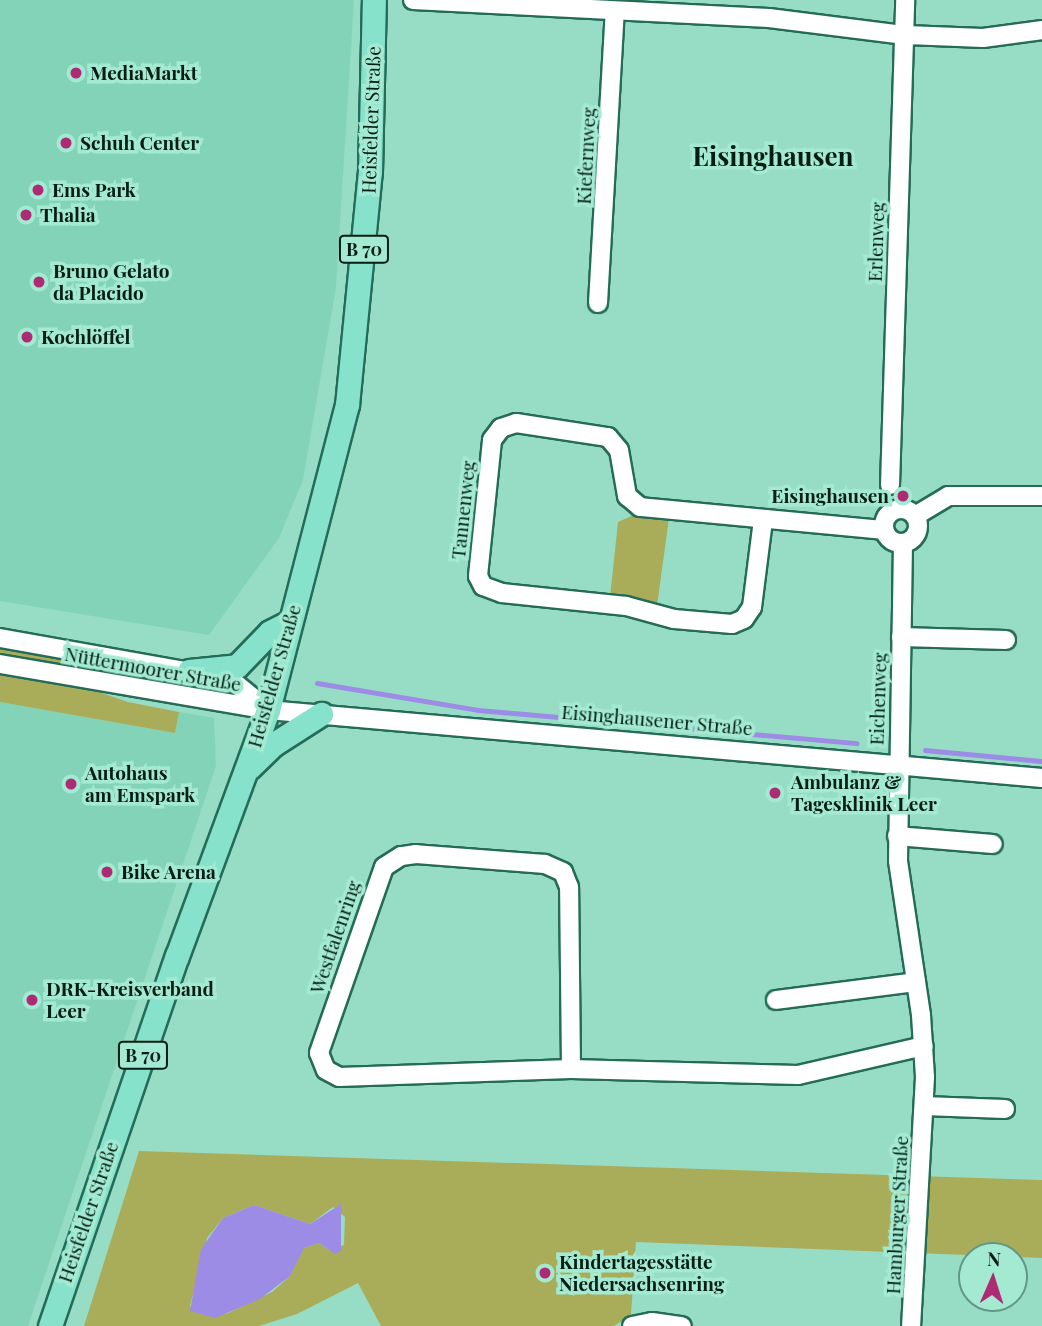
<!DOCTYPE html>
<html>
<head>
<meta charset="utf-8">
<style>
	body { margin:0 }
	#map { position:relative; width:1042px; height:1326px; overflow:hidden; background:#97ddc5; font-family:"Playfair Display",serif }
	div>[style] { position:absolute }
	[style*='--x'] { left:calc(var(--x)*1px); top:calc(var(--y)*1px); width:calc(var(--w)*1px); rotate:calc(var(--a)*1deg) }
	.built>* { inset:0; background:#83d3b9 }
	.green>* { inset:0; background:#a9ad59 }
	.water>* { inset:0; background:#9d8ce5 }
	.stream>* { height:5px; margin:-2.5px; padding:0 2.5px; transform-origin:2.5px; border-radius:2.5px; background:#9d8ce5 }
	.roads { filter:drop-shadow(2px 0 #246c58) drop-shadow(-2px 0 #246c58) drop-shadow(0 2px #246c58) drop-shadow(0 -2px #246c58) }
	.minor>* { height:18px; margin:-9px; padding:0 9px; transform-origin:9px; border-radius:9px; background:#fff }
	.minor>.ring { margin:-9px; padding:0; box-sizing:content-box; background:none; border:18px solid #fff; border-radius:50% }
	.major>* { height:23px; margin:-11.5px; padding:0 11.5px; transform-origin:11.5px; border-radius:11.5px; background:#87e2cb }
	.dots>* { width:19px; height:19px; translate:-50% -50%; box-sizing:border-box; border:4px solid #a4ead2; border-radius:50% }
	span { translate:-50% -50%; white-space:nowrap; text-align:center; line-height:1.15; -webkit-text-stroke:7px #a4ead2; paint-order:stroke }
	.shield-label span { padding:2px 5px; background:#a4ead2; border:2px solid; border-radius:5px; -webkit-text-stroke-width:0 }
	.shield-label { font-size:18px; color:#001c14; font-weight:700 }
	.poi-label { font-size:19px; color:#001c14; font-weight:700 }
	.left { translate:0 -50%; text-align:left }
	.right { translate:-100% -50%; text-align:right }
	.street-label { font-size:19px; color:#001c14 }
	.district-label { font-size:26px; color:#001c14; font-weight:700 }
	.north { position:absolute; left:958px; top:1242px; width:70px; height:70px; box-sizing:border-box; background:#a4ead2; border:2px solid #629886; border-radius:50%; rotate:3deg; font-size:19px; font-weight:700; line-height:28px; text-align:center; color:#001c14 }
	.north::after { content:''; display:block; margin:auto; width:24px; height:32px; background:#ae2a74; clip-path:polygon(50% 0,100% 100%,50% 72%,0 100%) }
</style>
</head>
<body>
<div id="map">
	<div class="built">
		<i style="clip-path:polygon(0 0,354px 0,336px 287px,303px 480px,279px 538px,209px 635px,0 601px)"></i>
		<i style="clip-path:polygon(0 702px,175px 733px,179px 712px,214px 718px,216px 766px,28px 1326px,0 1326px)"></i>
	</div>
	<div class="green">
		<i style="clip-path:polygon(636px 514px,669px 518px,657px 606px,610px 597px,618px 522px)"></i>
		<i style="clip-path:polygon(0 643px,179px 675px,178px 686px,0 657px)"></i>
		<i style="clip-path:polygon(0 672px,75px 684px,128px 702px,179px 712px,175px 733px,0 702px)"></i>
		<i style="clip-path:polygon(evenodd,139px 1151px,1042px 1180px,1042px 1258px,636px 1242px,631px 1315px,614px 1326px,381px 1326px,358px 1283px,297px 1314px,259px 1326px,84px 1326px,139px 1151px,254px 1205px,310px 1224px,333px 1207px,345px 1217px,344px 1245px,329px 1250px,319px 1243px,303px 1248px,290px 1276px,272px 1292px,226px 1314px,190px 1306px,207px 1238px,223px 1218px,254px 1205px)"></i>
	</div>
	<div class="water">
		<i style="clip-path:polygon(341px 1204px,341px 1251px,335px 1254px,319px 1243px,304px 1248px,290px 1276px,260px 1299px,215px 1318px,190px 1311px,201px 1249px,223px 1218px,254px 1205px,310px 1224px)"></i>
	</div>
	<div class="stream">
		<i style="--x:317;--y:683;--w:163;--a:9.5"></i>
		<i style="--x:478;--y:710;--w:380;--a:5"></i>
		<i style="--x:925;--y:750;--w:118;--a:5.4"></i>
	</div>
	<div class="roads">
		<div class="minor">
			<i style="--x:413;--y:0;--w:356;--a:2.9"></i>
			<i style="--x:769;--y:18;--w:135;--a:7.2"></i>
			<i style="--x:903;--y:35;--w:80;--a:2.1"></i>
			<i style="--x:983;--y:38;--w:60;--a:-7.7"></i>
			<i style="--x:598;--y:303;--w:292;--a:-86.7"></i>
			<i style="--x:890;--y:485;--w:485;--a:-88.2"></i>
			<i class="ring" style="left:884px;top:509px;width:16px;height:16px"></i>
			<i style="--x:915;--y:516;--w:39;--a:-31"></i>
			<i style="--x:948;--y:496;--w:94;--a:0"></i>
			<i style="--x:763;--y:520;--w:88;--a:97.2"></i>
			<i style="--x:752;--y:607;--w:14;--a:124"></i>
			<i style="--x:744;--y:619;--w:13;--a:157"></i>
			<i style="--x:732;--y:624;--w:58;--a:-175.1"></i>
			<i style="--x:674;--y:619;--w:50;--a:-164.8"></i>
			<i style="--x:626;--y:606;--w:125;--a:-174"></i>
			<i style="--x:502;--y:593;--w:20;--a:-160"></i>
			<i style="--x:483;--y:586;--w:11;--a:-117"></i>
			<i style="--x:478;--y:576;--w:137;--a:-84.1"></i>
			<i style="--x:492;--y:440;--w:15;--a:-53"></i>
			<i style="--x:501;--y:428;--w:16;--a:-18"></i>
			<i style="--x:516;--y:423;--w:93;--a:8.7"></i>
			<i style="--x:608;--y:437;--w:17;--a:50"></i>
			<i style="--x:619;--y:450;--w:47;--a:80.1"></i>
			<i style="--x:627;--y:496;--w:17;--a:40"></i>
			<i style="--x:640;--y:507;--w:245;--a:5.4"></i>
			<i style="--x:903;--y:543;--w:318;--a:90.9"></i>
			<i style="--x:898;--y:861;--w:156;--a:81.5"></i>
			<i style="--x:921;--y:1015;--w:62;--a:86.3"></i>
			<i style="--x:925;--y:1077;--w:249;--a:93.2"></i>
			<i style="--x:901;--y:637;--w:105;--a:1.6"></i>
			<i style="--x:0;--y:638;--w:234;--a:10.1"></i>
			<i style="--x:230;--y:679;--w:49;--a:39.2"></i>
			<i style="--x:0;--y:664;--w:272;--a:9.7"></i>
			<i style="--x:268;--y:710;--w:777;--a:5.02"></i>
			<i style="--x:897;--y:836;--w:96;--a:4.8"></i>
			<i style="--x:776;--y:1000;--w:141;--a:-7.3"></i>
			<i style="--x:571;--y:1069;--w:182;--a:-90.6"></i>
			<i style="--x:569;--y:887;--w:16;--a:-112"></i>
			<i style="--x:563;--y:872;--w:20;--a:-156"></i>
			<i style="--x:545;--y:864;--w:129;--a:-175.6"></i>
			<i style="--x:416;--y:854;--w:15;--a:172"></i>
			<i style="--x:401;--y:856;--w:20;--a:147"></i>
			<i style="--x:384;--y:867;--w:197;--a:109.3"></i>
			<i style="--x:319;--y:1053;--w:18;--a:68"></i>
			<i style="--x:326;--y:1070;--w:15;--a:28"></i>
			<i style="--x:339;--y:1077;--w:232;--a:-2"></i>
			<i style="--x:571;--y:1069;--w:227;--a:1.5"></i>
			<i style="--x:798;--y:1075;--w:129;--a:-13"></i>
			<i style="--x:924;--y:1106;--w:81;--a:2.1"></i>
			<i style="--x:632;--y:1326;--w:20;--a:-11"></i>
			<i style="--x:652;--y:1322;--w:30;--a:8"></i>
		</div>
		<div class="major">
			<i style="--x:189;--y:671;--w:48;--a:-5.9"></i>
			<i style="--x:237;--y:666;--w:47;--a:-45.9"></i>
			<i style="--x:270;--y:632;--w:22;--a:-27"></i>
			<i style="--x:250;--y:767;--w:33;--a:-44"></i>
			<i style="--x:274;--y:744;--w:56;--a:-32.6"></i>
			<i style="--x:50;--y:1326;--w:391;--a:-71.1"></i>
			<i style="--x:177;--y:956;--w:262;--a:-69.7"></i>
			<i style="--x:268;--y:710;--w:315;--a:-75.5"></i>
			<i style="--x:347;--y:405;--w:234;--a:-84.4"></i>
			<i style="--x:370;--y:172;--w:172;--a:-88.7"></i>
		</div>
	</div>
	<div class="dots">
		<i style="left:76px;top:73px;background:#ae2a74"></i>
		<i style="left:66px;top:143px;background:#ae2a74"></i>
		<i style="left:38px;top:190px;background:#ae2a74"></i>
		<i style="left:26px;top:215px;background:#ae2a74"></i>
		<i style="left:39px;top:282px;background:#ae2a74"></i>
		<i style="left:27px;top:337px;background:#ae2a74"></i>
		<i style="left:903px;top:496px;background:#ae2a74"></i>
		<i style="left:71px;top:784px;background:#ae2a74"></i>
		<i style="left:775px;top:793px;background:#ae2a74"></i>
		<i style="left:107px;top:872px;background:#ae2a74"></i>
		<i style="left:32px;top:1000px;background:#ae2a74"></i>
		<i style="left:545px;top:1273px;background:#ae2a74"></i>
	</div>
	<div class="shield-label">
		<span style="left:364px;top:249px">B 70</span>
		<span style="left:143px;top:1055px">B 70</span>
	</div>
	<div class="poi-label">
		<span class="left" style="left:90px;top:73px">MediaMarkt</span>
		<span class="left" style="left:80px;top:143px">Schuh Center</span>
		<span class="left" style="left:52px;top:190px">Ems Park</span>
		<span class="left" style="left:40px;top:215px">Thalia</span>
		<span class="left" style="left:53px;top:282px">Bruno Gelato<br>da Placido</span>
		<span class="left" style="left:41px;top:337px">Kochlöffel</span>
		<span class="right" style="left:889px;top:496px">Eisinghausen</span>
		<span class="left" style="left:85px;top:784px">Autohaus<br>am Emspark</span>
		<span class="left" style="left:791px;top:793px">Ambulanz &amp;<br>Tagesklinik Leer</span>
		<span class="left" style="left:121px;top:872px">Bike Arena</span>
		<span class="left" style="left:46px;top:1000px">DRK-Kreisverband<br>Leer</span>
		<span class="left" style="left:559px;top:1273px">Kindertagesstätte<br>Niedersachsenring</span>
	</div>
	<div class="street-label">
		<span style="left:371px;top:120px;rotate:-88deg">Heisfelder Straße</span>
		<span style="left:586px;top:156px;rotate:-87deg">Kiefernweg</span>
		<span style="left:876px;top:242px;rotate:-88deg">Erlenweg</span>
		<span style="left:463px;top:510px;rotate:-84deg">Tannenweg</span>
		<span style="left:153px;top:669px;rotate:10deg">Nüttermoorer Straße</span>
		<span style="left:274px;top:676px;rotate:-74deg">Heisfelder Straße</span>
		<span style="left:878px;top:699px;rotate:-88deg">Eichenweg</span>
		<span style="left:657px;top:720px;rotate:5deg">Eisinghausener Straße</span>
		<span style="left:335px;top:937px;rotate:-71deg">Westfalenring</span>
		<span style="left:88px;top:1212px;rotate:-71deg">Heisfelder Straße</span>
		<span style="left:897px;top:1215px;rotate:-87deg">Hamburger Straße</span>
	</div>
	<div class="district-label">
		<span style="left:773px;top:156px">Eisinghausen</span>
	</div>
	<div class="north">N</div>
</div>
</body>
</html>
